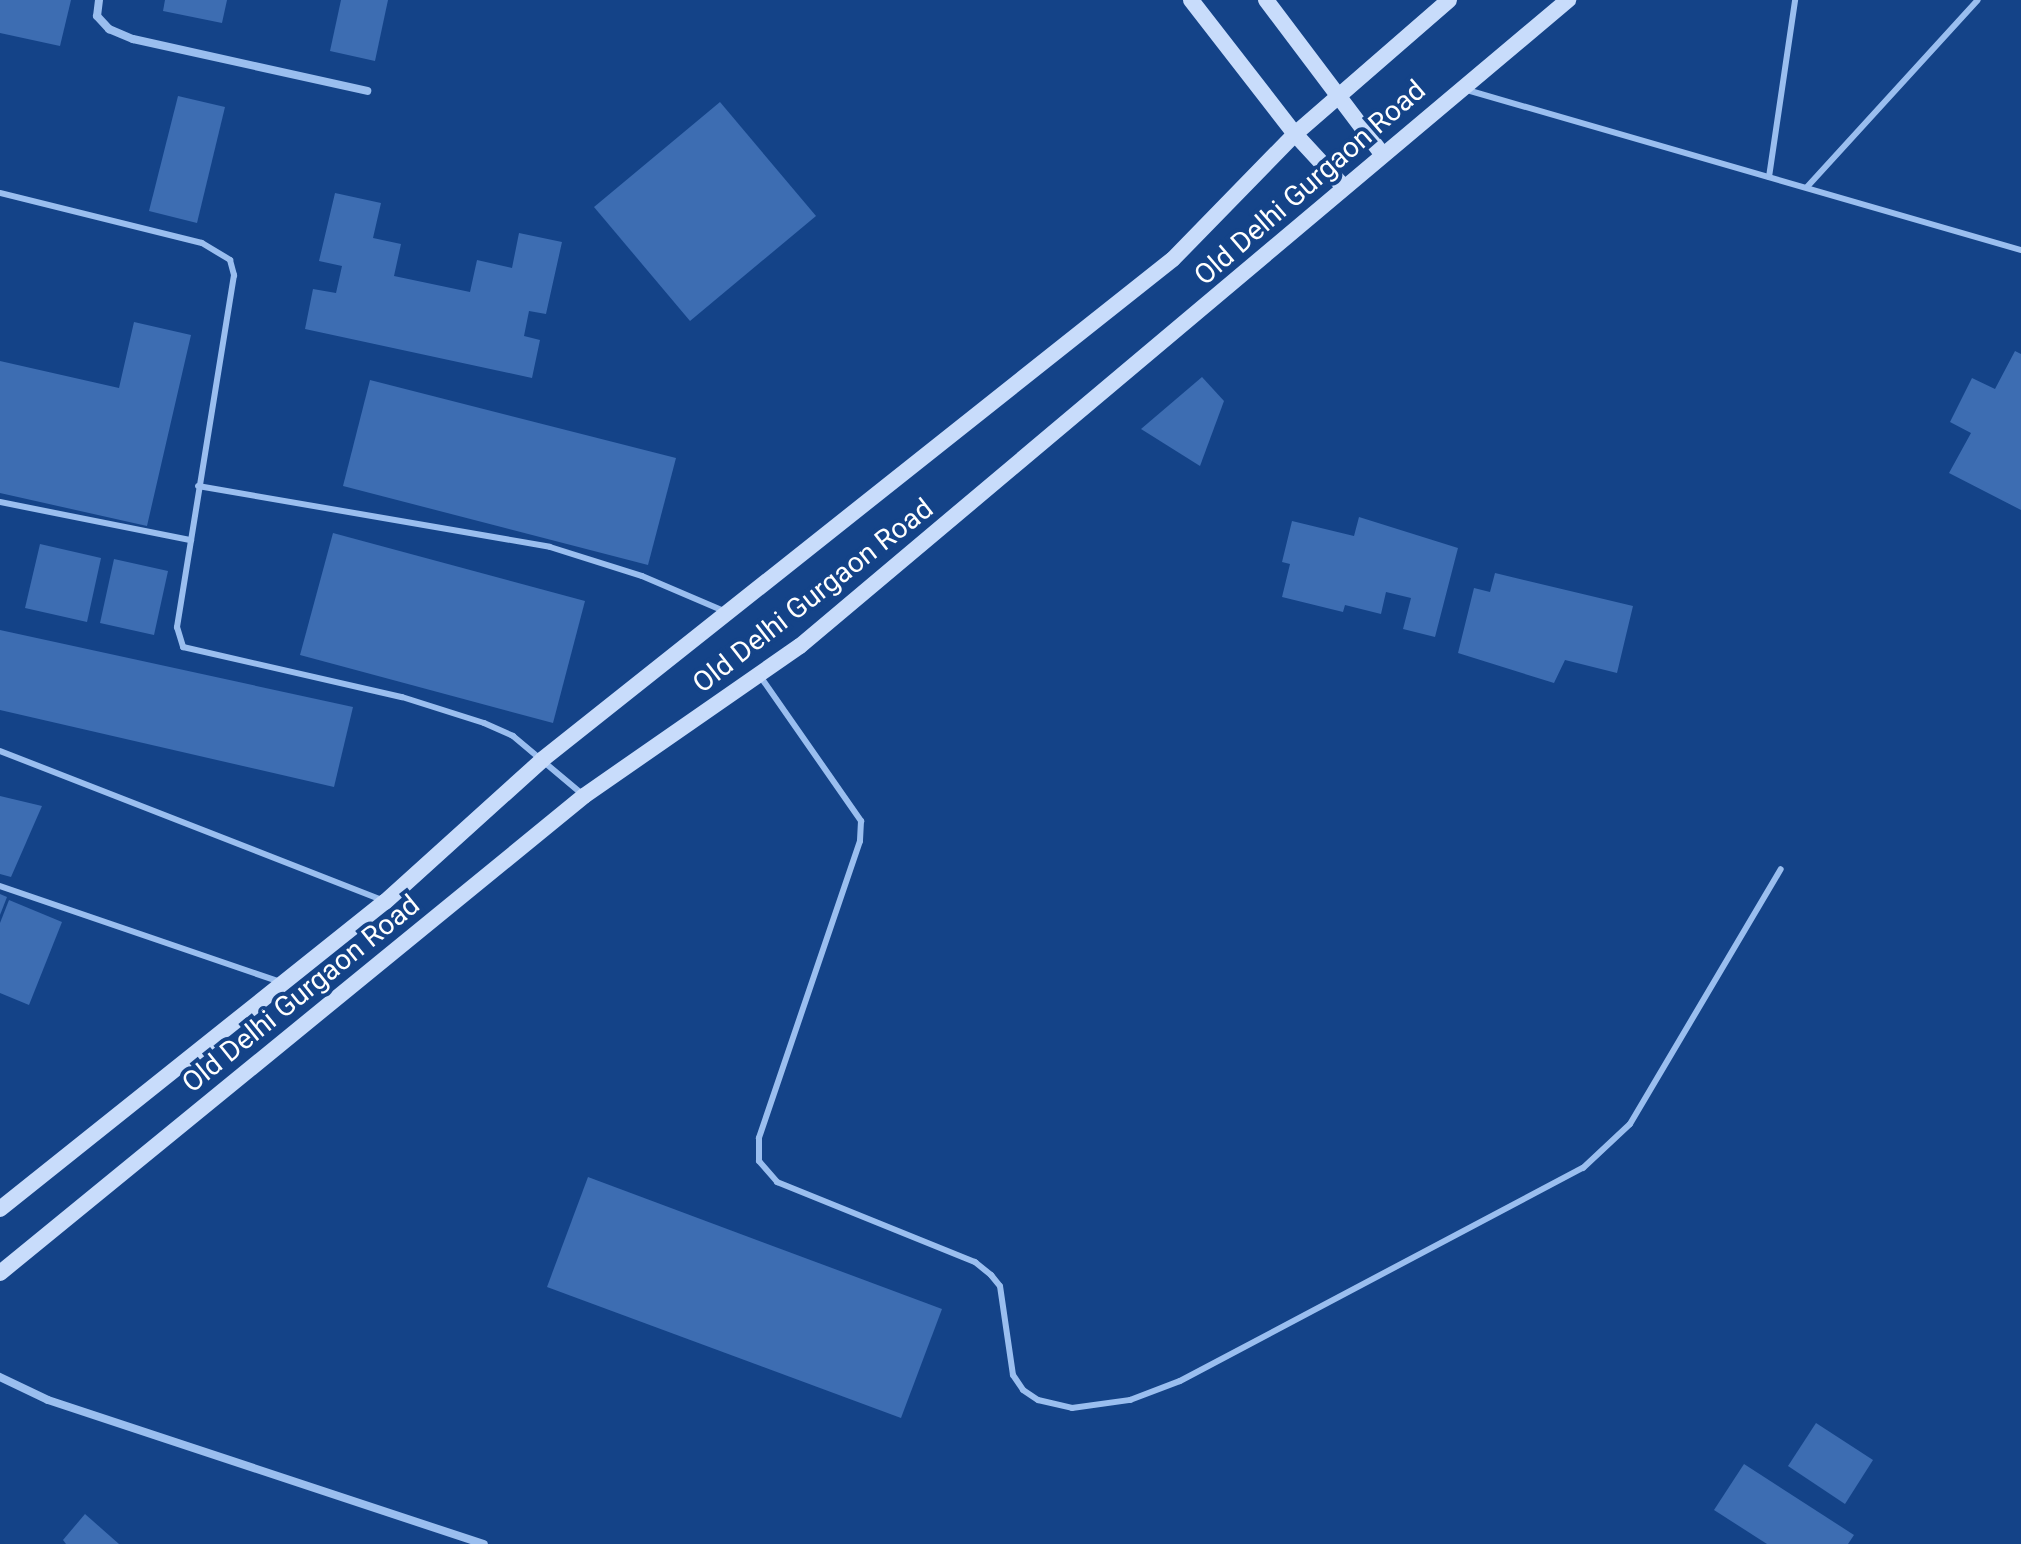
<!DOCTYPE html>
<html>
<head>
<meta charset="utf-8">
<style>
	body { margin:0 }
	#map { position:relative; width:2021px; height:1544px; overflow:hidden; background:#144388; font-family:Roboto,sans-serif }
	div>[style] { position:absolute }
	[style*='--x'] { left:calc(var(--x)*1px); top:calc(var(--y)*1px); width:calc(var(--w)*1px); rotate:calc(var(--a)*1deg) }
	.building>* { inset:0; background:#3d6db2 }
	.lane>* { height:6px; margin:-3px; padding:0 3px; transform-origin:3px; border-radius:3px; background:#9abeef }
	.street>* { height:8px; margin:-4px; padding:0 4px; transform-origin:4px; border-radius:4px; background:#9abeef }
	.secondary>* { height:16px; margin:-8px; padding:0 8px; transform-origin:8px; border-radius:8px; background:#c8dcfb }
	span { translate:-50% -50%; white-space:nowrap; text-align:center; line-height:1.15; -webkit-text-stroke:8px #144388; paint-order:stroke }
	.street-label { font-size:28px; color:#fff }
</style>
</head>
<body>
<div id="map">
	<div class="building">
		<i style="clip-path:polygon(0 0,71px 0,60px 46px,0 33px)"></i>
		<i style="clip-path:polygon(165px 0,227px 0,222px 23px,163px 11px)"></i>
		<i style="clip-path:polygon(341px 0,388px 0,375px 61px,330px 51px)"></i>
		<i style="clip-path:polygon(178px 96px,225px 107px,197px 223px,149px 211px)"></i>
		<i style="clip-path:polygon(720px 102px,816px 216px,690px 321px,594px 207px)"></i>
		<i style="clip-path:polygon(335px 193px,381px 203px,373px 238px,401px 244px,394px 276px,470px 292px,477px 260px,512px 268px,519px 233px,562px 242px,546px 314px,529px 311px,524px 336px,540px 340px,532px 378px,305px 329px,313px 289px,336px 293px,342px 266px,319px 261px)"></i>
		<i style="clip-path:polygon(134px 322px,191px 335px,147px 526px,0 493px,0 361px,119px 388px)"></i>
		<i style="clip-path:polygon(2015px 351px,2021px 354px,2021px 510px,1949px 473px,1971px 433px,1950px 422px,1972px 378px,1995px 389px)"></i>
		<i style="clip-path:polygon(1202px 377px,1224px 401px,1200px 466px,1141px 429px)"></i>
		<i style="clip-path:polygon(370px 380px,676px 458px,648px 565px,343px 486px)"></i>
		<i style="clip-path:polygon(1359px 517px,1458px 548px,1435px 637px,1403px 629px,1411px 598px,1386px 592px,1381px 614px,1345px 605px,1343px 612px,1282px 597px,1290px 564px,1282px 562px,1292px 521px,1354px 536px)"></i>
		<i style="clip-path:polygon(333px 533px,585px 601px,553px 723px,300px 655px)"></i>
		<i style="clip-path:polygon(40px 544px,101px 558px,87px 622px,25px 608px)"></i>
		<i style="clip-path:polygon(114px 559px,168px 571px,154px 635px,100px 623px)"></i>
		<i style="clip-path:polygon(1495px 573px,1633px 606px,1617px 673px,1565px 660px,1554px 683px,1458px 653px,1474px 588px,1490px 592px)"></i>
		<i style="clip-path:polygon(0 630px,353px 707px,334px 787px,0 710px)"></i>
		<i style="clip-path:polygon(0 796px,42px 806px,11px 877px,0 874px)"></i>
		<i style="clip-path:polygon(0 894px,7px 897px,0 915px)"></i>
		<i style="clip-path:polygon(9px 900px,62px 922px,29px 1005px,0 993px,0 923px)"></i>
		<i style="clip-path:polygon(588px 1177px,942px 1309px,901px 1418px,547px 1287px)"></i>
		<i style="clip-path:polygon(1816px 1423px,1873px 1460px,1845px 1504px,1788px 1466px)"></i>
		<i style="clip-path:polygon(1744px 1464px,1854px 1535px,1848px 1544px,1767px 1544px,1714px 1510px)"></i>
		<i style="clip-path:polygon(85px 1514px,119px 1544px,66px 1544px,63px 1540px)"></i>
	</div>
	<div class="lane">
		<i style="--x:1467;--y:90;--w:577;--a:16.11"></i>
		<i style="--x:1769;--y:177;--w:179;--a:-81.6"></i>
		<i style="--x:1807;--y:187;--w:253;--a:-47.6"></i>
		<i style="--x:0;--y:193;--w:208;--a:13.9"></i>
		<i style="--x:202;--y:243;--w:33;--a:31"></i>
		<i style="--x:230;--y:260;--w:16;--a:75"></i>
		<i style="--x:234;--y:275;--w:357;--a:99.2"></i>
		<i style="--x:177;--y:627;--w:21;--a:73"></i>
		<i style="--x:183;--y:647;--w:225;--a:12.9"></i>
		<i style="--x:402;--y:697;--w:86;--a:17.6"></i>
		<i style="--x:484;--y:723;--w:32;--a:24"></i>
		<i style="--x:513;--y:736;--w:90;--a:40"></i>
		<i style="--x:198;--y:486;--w:357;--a:9.8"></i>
		<i style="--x:550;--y:547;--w:96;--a:17.5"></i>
		<i style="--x:642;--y:576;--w:91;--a:23.2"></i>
		<i style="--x:0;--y:502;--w:195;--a:11.3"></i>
		<i style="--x:760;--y:676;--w:177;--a:55.1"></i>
		<i style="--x:861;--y:821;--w:20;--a:93"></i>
		<i style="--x:860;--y:841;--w:314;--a:108.8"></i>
		<i style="--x:759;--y:1138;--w:23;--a:90"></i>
		<i style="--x:759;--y:1161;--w:28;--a:49"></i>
		<i style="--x:777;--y:1182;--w:214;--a:22"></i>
		<i style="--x:975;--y:1262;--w:21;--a:39"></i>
		<i style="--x:991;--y:1275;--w:14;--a:51"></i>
		<i style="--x:1000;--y:1286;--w:90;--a:81.7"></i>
		<i style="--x:1013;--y:1375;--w:18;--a:56"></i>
		<i style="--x:1023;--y:1390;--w:18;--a:34"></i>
		<i style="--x:1038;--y:1400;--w:35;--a:13"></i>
		<i style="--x:1072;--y:1408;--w:59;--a:-7.9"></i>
		<i style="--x:1130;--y:1400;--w:53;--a:-20.8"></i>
		<i style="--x:1180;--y:1381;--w:456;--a:-27.9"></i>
		<i style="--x:1583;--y:1168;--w:64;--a:-43.1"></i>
		<i style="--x:1630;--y:1124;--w:296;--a:-59.4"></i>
		<i style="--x:0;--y:751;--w:410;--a:21.3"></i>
		<i style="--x:0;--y:886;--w:297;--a:18.9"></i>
	</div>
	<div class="street">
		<i style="--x:99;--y:0;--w:16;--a:97"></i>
		<i style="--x:97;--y:16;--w:18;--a:47"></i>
		<i style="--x:109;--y:29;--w:26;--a:23"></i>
		<i style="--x:133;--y:39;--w:240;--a:12.5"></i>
		<i style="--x:0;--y:1377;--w:53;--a:25.6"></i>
		<i style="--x:48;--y:1400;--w:459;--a:18.3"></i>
	</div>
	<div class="secondary">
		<i style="--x:1191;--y:0;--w:170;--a:52.2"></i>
		<i style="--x:1295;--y:134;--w:69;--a:47.3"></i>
		<i style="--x:1266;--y:0;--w:193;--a:53"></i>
		<i style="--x:0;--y:1209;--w:492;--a:-38.6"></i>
		<i style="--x:385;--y:902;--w:213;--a:-42.1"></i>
		<i style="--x:543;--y:759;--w:804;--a:-38.44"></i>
		<i style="--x:1173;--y:259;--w:175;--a:-45.7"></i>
		<i style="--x:1295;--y:134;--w:204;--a:-41"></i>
		<i style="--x:0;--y:1273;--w:754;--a:-39.24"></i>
		<i style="--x:584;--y:796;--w:263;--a:-34.8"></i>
		<i style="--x:800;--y:646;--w:1004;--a:-40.07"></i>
	</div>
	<div class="street-label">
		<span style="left:1310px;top:183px;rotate:-41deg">Old Delhi Gurgaon Road</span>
		<span style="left:813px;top:596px;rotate:-38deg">Old Delhi Gurgaon Road</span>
		<span style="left:301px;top:994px;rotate:-39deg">Old Delhi Gurgaon Road</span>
	</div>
</div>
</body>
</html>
